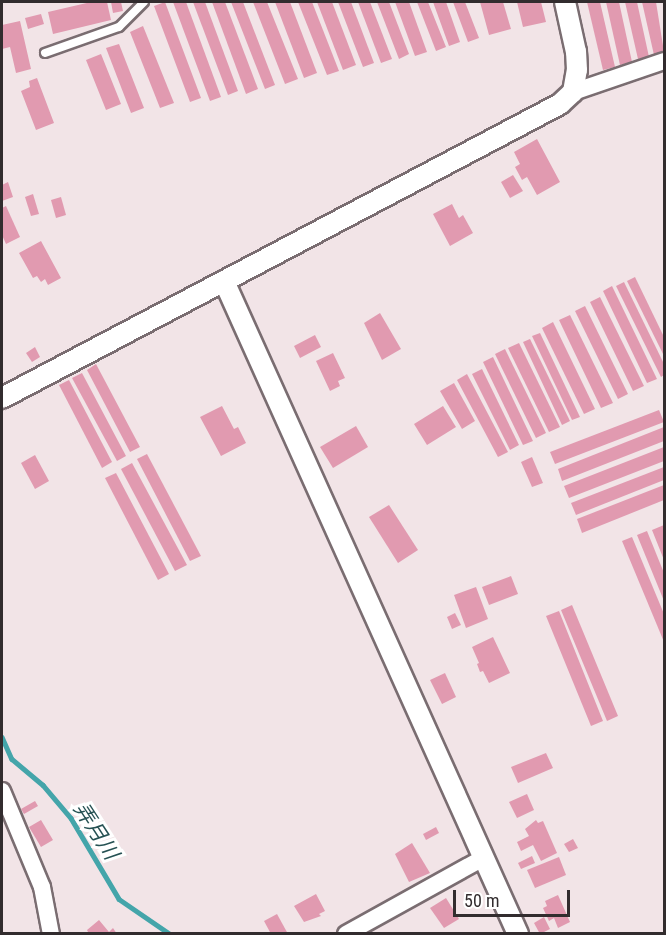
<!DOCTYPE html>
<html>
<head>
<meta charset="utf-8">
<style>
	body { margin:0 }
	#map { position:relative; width:666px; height:935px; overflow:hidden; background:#f2e4e7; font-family:"Roboto Condensed","Noto Sans JP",sans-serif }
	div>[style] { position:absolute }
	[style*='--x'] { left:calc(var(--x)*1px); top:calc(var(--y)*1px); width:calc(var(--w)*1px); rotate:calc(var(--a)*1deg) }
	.stream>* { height:4.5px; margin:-2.25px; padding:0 2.25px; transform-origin:2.25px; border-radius:2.25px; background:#44a5aa }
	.building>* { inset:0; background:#e19ab0 }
	.roads { filter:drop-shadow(2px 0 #7a6d71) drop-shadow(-2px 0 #7a6d71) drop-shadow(0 2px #7a6d71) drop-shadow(0 -2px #7a6d71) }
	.service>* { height:8px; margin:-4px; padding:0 4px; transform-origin:4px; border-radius:4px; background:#fff }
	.minor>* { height:16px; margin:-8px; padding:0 8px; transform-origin:8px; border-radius:8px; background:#fff }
	.tertiary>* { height:20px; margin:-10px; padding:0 10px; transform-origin:10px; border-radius:10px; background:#fff }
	span { translate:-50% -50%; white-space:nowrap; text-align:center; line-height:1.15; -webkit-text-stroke:6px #fff; paint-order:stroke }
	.water-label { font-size:21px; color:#265153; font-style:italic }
	.frame { position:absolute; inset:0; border:3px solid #322c2e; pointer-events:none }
	.scale { position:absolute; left:453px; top:890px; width:117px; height:27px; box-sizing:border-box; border:3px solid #322c2e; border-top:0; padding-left:8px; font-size:18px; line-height:21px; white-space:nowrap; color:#322c2e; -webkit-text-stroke:4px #fff; paint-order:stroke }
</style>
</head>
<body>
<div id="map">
	<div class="stream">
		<i style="--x:2;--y:737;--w:24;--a:66"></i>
		<i style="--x:12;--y:759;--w:40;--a:40"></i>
		<i style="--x:43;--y:785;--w:43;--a:49.7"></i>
		<i style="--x:71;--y:818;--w:94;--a:59.3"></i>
		<i style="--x:119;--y:899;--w:62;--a:34.5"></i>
	</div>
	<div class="building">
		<i style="clip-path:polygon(91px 2px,107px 2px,111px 20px,53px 34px,48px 12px)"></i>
		<i style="clip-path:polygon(111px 2px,121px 2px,123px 11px,113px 13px)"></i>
		<i style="clip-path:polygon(165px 2px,201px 98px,190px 102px,154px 6px)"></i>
		<i style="clip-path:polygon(173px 2px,186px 2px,221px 97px,210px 101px)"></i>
		<i style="clip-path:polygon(193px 2px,205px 2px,238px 91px,228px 95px)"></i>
		<i style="clip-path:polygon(212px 2px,225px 2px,258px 89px,246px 94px)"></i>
		<i style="clip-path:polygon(231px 2px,243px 2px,275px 85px,265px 89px)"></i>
		<i style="clip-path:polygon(253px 2px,267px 2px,298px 79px,285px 84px)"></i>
		<i style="clip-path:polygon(275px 2px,290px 2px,317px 73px,304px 78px)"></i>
		<i style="clip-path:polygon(298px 2px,312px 2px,339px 71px,327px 75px)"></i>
		<i style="clip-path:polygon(317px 2px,332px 2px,356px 65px,343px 70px)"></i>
		<i style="clip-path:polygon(338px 2px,351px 2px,374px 63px,363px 67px)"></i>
		<i style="clip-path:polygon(358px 2px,370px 2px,392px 59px,381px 63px)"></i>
		<i style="clip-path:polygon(377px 2px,389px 2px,409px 54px,399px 59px)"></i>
		<i style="clip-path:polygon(395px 2px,409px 2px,427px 52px,415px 56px)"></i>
		<i style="clip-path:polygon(417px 2px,428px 2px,446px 47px,436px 51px)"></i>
		<i style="clip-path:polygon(433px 2px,446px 2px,460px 42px,449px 46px)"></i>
		<i style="clip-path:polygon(453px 2px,465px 2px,479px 38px,468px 42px)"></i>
		<i style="clip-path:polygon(480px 2px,503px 2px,511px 29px,489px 35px)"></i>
		<i style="clip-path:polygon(517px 2px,541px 2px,546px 22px,523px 27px)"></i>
		<i style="clip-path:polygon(587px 2px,600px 2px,615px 67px,603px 70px)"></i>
		<i style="clip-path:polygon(606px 2px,619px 2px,632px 62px,620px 65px)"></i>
		<i style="clip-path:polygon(625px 2px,637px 2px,649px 57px,638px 59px)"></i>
		<i style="clip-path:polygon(642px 2px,656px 2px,664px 52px,654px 55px)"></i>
		<i style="clip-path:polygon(41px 14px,44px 24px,28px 29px,25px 18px)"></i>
		<i style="clip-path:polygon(20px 21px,31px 69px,16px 73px,10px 47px,2px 49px,2px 25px)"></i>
		<i style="clip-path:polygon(143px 26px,174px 103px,160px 108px,130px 32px)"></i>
		<i style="clip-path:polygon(119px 44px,144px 108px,131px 113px,106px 48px)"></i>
		<i style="clip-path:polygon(101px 54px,121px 104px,106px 110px,86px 60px)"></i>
		<i style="clip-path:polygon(37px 78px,54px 123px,36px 130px,21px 91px,30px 87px,29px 81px)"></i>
		<i style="clip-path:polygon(537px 139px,560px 182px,537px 195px,527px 177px,522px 180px,515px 167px,520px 164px,514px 152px)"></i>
		<i style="clip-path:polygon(513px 175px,523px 191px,510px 198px,501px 182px)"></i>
		<i style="clip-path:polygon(8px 182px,13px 197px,2px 201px,2px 185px)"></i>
		<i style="clip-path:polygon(33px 194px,39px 214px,31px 216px,25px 197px)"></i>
		<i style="clip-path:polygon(61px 197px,66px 215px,56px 218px,51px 200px)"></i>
		<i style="clip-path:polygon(452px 204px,459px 218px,463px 215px,473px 233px,450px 246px,433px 214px)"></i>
		<i style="clip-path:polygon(6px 206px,20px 237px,6px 244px,2px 235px,2px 208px)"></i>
		<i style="clip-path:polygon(41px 241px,61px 278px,48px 285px,45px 279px,41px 282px,37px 276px,33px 278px,19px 253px)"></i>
		<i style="clip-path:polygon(635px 277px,664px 337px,664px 356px,627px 281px)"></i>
		<i style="clip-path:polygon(624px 282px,664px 364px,664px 375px,661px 377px,616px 286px)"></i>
		<i style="clip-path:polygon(612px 286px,657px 379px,647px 383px,603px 291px)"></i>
		<i style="clip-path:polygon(600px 297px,644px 386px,633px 391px,590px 302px)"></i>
		<i style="clip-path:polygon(585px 306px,628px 394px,618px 399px,575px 311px)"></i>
		<i style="clip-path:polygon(380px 313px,401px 349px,382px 360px,364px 323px)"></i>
		<i style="clip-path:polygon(570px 315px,613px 403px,601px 408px,559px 320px)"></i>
		<i style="clip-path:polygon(553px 322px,595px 409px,584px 414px,542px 328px)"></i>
		<i style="clip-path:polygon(540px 333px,580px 417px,572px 420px,532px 336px)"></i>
		<i style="clip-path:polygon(315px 335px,321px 347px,300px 358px,294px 346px)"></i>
		<i style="clip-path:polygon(530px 339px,570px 421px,562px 425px,523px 342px)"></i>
		<i style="clip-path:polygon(519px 343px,560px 427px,549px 432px,508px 348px)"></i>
		<i style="clip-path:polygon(35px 347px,40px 357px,32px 362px,26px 353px)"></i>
		<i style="clip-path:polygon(505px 349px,546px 433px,536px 438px,495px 354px)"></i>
		<i style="clip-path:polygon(333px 353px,345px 378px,338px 381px,340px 386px,330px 391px,316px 361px)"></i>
		<i style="clip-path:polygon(493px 357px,533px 441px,523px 445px,483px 362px)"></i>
		<i style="clip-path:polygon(96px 364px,140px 447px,130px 452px,87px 370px)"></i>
		<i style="clip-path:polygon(482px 369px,519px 445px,510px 450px,472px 374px)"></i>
		<i style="clip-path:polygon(82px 373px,126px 456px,117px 461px,72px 378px)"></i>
		<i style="clip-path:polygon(467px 374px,508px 452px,498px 457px,457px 380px)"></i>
		<i style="clip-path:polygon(69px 380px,112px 462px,102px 468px,59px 385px)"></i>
		<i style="clip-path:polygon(454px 383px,475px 421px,462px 429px,440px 391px)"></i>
		<i style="clip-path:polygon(222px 406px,234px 429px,238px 427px,246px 443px,221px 456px,200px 417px)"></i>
		<i style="clip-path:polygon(443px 406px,456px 427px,427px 445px,414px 424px)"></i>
		<i style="clip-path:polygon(659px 410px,664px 422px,555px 464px,550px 452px)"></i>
		<i style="clip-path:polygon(356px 426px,368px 447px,333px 468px,320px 447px)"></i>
		<i style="clip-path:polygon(664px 427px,664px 441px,562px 481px,558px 469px)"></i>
		<i style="clip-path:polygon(664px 447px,664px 461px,569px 498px,564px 486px)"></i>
		<i style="clip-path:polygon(147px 454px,201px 556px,190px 561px,137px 459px)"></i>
		<i style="clip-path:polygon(35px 455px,49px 481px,35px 489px,21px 463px)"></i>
		<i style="clip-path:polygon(532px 457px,543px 483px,532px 487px,521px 462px)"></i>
		<i style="clip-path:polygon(132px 463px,187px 565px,175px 571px,121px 469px)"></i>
		<i style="clip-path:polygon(664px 467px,664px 480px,576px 515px,571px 503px)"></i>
		<i style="clip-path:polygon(116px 473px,169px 574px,158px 580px,105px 478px)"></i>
		<i style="clip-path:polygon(664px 485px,664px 500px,582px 533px,577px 519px)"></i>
		<i style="clip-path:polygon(389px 505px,418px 550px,398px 563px,369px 517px)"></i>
		<i style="clip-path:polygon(664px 525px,664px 560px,652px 530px)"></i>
		<i style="clip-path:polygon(647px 531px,664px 573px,664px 601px,637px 535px)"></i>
		<i style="clip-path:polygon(632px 537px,664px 614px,664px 642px,622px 541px)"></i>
		<i style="clip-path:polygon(511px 576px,518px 594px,489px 605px,482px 587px)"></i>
		<i style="clip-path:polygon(476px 587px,488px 619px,466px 628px,454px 595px)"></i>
		<i style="clip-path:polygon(572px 605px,618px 716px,607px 721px,561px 610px)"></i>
		<i style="clip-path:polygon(559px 611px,603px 721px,591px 726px,546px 616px)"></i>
		<i style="clip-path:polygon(455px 613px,461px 625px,452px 629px,447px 617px)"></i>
		<i style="clip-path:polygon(493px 637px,510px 673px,489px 683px,483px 671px,480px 672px,477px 664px,479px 663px,472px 647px)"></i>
		<i style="clip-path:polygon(445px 673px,456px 697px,442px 704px,430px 680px)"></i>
		<i style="clip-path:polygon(546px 753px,553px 768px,518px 783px,511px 767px)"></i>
		<i style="clip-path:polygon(527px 794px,534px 810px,517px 818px,509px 802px)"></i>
		<i style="clip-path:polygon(35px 801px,38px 806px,24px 814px,21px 809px)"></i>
		<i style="clip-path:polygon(41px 820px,53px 840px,41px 847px,29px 827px)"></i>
		<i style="clip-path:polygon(536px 820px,538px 823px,543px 821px,557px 853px,541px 861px,533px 845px,521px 851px,517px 842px,529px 836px,525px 829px)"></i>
		<i style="clip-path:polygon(436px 827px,439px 833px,426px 840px,423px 834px)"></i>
		<i style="clip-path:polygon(573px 839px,578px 848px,569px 852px,564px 844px)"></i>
		<i style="clip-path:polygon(412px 843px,430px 873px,409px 882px,395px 854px)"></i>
		<i style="clip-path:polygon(532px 856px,535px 863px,521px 869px,518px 863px)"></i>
		<i style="clip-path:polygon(559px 857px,566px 875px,535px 888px,527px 870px)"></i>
		<i style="clip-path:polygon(316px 894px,325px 911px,319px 914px,321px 916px,304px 922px,294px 906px)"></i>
		<i style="clip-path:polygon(558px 895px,570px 922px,558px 928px,554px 918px,549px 921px,543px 908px,547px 906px,545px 901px)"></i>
		<i style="clip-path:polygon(446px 898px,459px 919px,444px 928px,430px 908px)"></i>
		<i style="clip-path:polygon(277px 914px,288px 934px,271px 934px,264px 921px)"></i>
		<i style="clip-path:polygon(544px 917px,550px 929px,540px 934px,534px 923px)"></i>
		<i style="clip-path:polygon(99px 920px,109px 932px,113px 928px,117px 934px,89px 934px,87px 930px)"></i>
	</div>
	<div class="roads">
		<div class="service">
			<i style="--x:45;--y:53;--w:78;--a:-19.4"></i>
			<i style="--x:119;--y:27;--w:35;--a:-45"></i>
		</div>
		<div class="minor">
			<i style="--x:573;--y:92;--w:96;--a:-18.8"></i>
			<i style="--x:2;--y:791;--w:104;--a:67.4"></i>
			<i style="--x:42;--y:887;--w:48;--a:79.2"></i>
			<i style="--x:346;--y:934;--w:157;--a:-29"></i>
		</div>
		<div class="tertiary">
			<i style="--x:224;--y:281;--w:716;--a:65.76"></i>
			<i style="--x:2;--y:398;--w:631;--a:-27.78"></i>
			<i style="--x:560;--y:104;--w:18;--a:-43"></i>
			<i style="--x:573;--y:92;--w:22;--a:-80"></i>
			<i style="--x:577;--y:70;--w:18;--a:-93"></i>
			<i style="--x:576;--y:52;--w:51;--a:-102.4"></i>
		</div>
	</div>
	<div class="water-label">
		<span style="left:96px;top:831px;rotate:57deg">弄月川</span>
	</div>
	<div class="frame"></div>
	<div class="scale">50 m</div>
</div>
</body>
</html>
